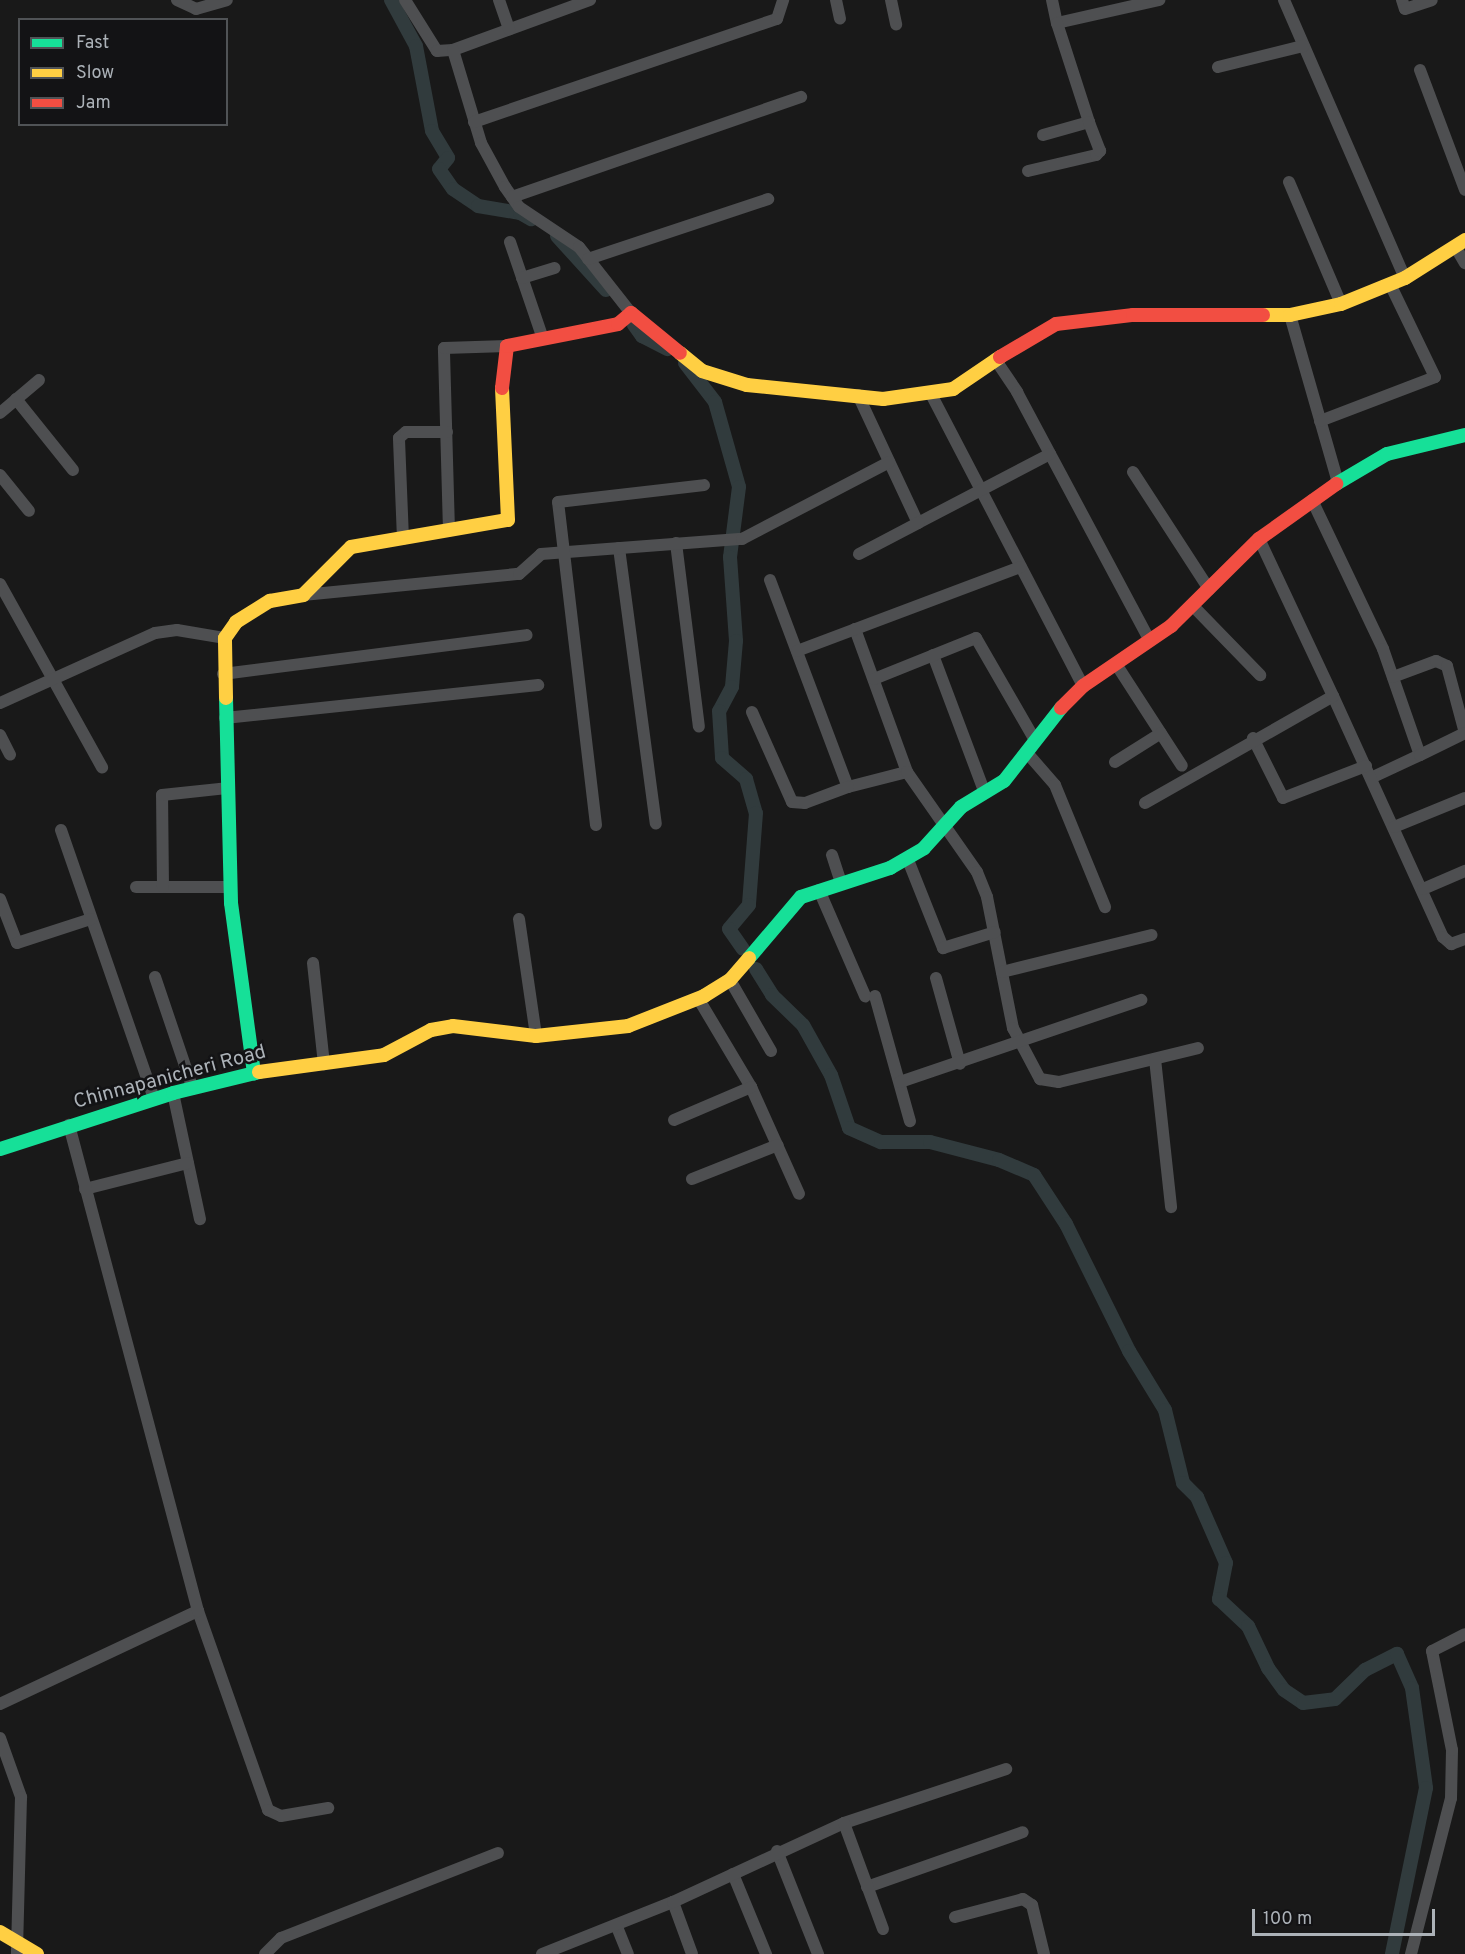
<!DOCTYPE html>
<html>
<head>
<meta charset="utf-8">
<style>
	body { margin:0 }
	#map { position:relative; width:1465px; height:1954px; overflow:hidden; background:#191919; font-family:Overpass,sans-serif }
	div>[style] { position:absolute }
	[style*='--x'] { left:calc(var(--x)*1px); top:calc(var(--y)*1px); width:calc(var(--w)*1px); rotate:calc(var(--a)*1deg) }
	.canal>* { height:14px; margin:-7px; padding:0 7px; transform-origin:7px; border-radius:7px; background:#313b3d }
	.street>* { height:12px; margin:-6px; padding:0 6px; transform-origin:6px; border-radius:6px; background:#4e4f51 }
	.fast>* { height:14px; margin:-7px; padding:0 7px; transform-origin:7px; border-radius:7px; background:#16e098 }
	.slow>* { height:14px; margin:-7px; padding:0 7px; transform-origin:7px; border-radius:7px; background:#ffcf43 }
	.jam>* { height:14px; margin:-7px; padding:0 7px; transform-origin:7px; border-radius:7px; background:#f24e42 }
	span { translate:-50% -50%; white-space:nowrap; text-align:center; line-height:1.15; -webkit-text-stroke:5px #131315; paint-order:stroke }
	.street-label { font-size:20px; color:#acb2b8 }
	.legend { position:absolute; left:18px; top:18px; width:210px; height:108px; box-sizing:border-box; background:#131315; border:2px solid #505356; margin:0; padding:8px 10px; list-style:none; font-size:18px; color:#acb2b8 }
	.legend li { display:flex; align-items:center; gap:12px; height:30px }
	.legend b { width:30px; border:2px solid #505356 }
	.scale { position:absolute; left:1252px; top:1909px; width:183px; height:27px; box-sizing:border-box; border:3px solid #acb2b8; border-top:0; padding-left:8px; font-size:18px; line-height:21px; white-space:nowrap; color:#acb2b8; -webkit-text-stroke:4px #131315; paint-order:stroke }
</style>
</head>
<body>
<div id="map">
	<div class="canal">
		<i style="--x:391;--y:0;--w:52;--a:61.5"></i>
		<i style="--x:416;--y:46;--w:86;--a:79.3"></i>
		<i style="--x:432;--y:131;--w:31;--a:59"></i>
		<i style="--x:448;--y:158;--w:14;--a:129"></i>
		<i style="--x:439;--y:169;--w:24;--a:55"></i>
		<i style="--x:453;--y:189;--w:30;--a:34"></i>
		<i style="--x:478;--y:206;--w:43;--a:9.5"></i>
		<i style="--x:520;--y:213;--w:13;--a:29"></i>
		<i style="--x:557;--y:236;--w:73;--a:47.8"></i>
		<i style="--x:634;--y:325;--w:14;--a:54"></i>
		<i style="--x:642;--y:336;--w:29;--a:27"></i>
		<i style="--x:685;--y:363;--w:49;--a:52.4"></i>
		<i style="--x:715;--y:402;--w:88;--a:74.2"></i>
		<i style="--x:739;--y:487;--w:71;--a:97.3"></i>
		<i style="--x:730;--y:557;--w:84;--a:85.9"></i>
		<i style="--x:736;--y:641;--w:46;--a:95"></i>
		<i style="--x:732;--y:687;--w:27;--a:118"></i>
		<i style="--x:719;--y:711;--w:47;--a:86.3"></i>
		<i style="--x:722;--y:758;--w:32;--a:41"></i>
		<i style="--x:746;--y:779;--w:35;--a:74"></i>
		<i style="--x:756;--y:813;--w:92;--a:94.4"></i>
		<i style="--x:749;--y:905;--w:31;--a:130"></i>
		<i style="--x:729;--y:929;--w:24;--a:55"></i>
		<i style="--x:756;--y:969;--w:31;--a:58"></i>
		<i style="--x:772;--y:995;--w:43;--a:44.1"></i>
		<i style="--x:803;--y:1025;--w:57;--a:60.8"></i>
		<i style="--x:831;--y:1075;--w:56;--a:71.2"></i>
		<i style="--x:849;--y:1128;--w:35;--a:24"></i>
		<i style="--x:881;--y:1142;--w:49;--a:0"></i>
		<i style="--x:930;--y:1142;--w:71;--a:14.6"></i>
		<i style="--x:999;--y:1160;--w:38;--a:23"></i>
		<i style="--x:1034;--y:1175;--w:59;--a:56.9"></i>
		<i style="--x:1066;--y:1224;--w:142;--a:63.6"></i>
		<i style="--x:1129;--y:1351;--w:69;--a:58.6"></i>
		<i style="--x:1165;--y:1410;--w:75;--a:76.1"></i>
		<i style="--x:1183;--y:1483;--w:20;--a:45"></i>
		<i style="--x:1197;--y:1497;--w:72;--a:66.3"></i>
		<i style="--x:1226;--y:1563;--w:37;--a:101"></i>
		<i style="--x:1219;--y:1599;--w:40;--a:43"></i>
		<i style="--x:1248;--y:1626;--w:47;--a:64.5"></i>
		<i style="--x:1268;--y:1668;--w:27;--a:54"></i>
		<i style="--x:1284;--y:1690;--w:23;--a:34"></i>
		<i style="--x:1303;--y:1703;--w:32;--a:-7"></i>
		<i style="--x:1335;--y:1699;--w:42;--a:-44"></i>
		<i style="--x:1365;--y:1670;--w:36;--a:-27"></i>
		<i style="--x:1397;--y:1654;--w:37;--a:66"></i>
		<i style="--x:1412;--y:1688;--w:101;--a:82"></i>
		<i style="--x:1426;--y:1788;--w:169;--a:101.6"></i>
	</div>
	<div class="street">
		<i style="--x:177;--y:0;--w:21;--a:25"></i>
		<i style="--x:196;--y:9;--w:32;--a:-16"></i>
		<i style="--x:405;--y:0;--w:60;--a:57.9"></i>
		<i style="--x:437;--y:51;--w:16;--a:-4"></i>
		<i style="--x:453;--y:50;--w:146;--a:-20.1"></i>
		<i style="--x:499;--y:0;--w:31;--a:71"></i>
		<i style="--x:836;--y:0;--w:19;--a:78"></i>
		<i style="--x:891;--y:0;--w:25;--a:78"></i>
		<i style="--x:1052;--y:0;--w:24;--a:78"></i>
		<i style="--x:1057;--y:23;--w:105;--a:-12.7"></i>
		<i style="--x:1284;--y:0;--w:303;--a:66.5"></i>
		<i style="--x:1402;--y:0;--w:9;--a:72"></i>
		<i style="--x:1405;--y:9;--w:28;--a:-18"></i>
		<i style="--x:453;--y:50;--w:97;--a:73.2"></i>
		<i style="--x:481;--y:143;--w:50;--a:61.4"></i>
		<i style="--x:505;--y:187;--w:24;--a:55"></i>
		<i style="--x:519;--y:207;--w:72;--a:33.7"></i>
		<i style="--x:579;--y:247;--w:84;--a:51.8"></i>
		<i style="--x:1218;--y:67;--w:88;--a:-13.9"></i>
		<i style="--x:1420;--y:70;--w:128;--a:69.4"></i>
		<i style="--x:474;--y:122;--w:320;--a:-18.8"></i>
		<i style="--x:777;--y:19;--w:20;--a:-72"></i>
		<i style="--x:1043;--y:135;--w:48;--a:-15.8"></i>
		<i style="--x:1089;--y:122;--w:104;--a:-107.9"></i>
		<i style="--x:1028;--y:171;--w:70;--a:-13.2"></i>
		<i style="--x:1096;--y:155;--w:6;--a:-45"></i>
		<i style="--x:1100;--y:151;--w:31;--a:-111"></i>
		<i style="--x:1289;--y:182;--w:133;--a:66.9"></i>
		<i style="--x:512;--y:197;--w:306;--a:-19.1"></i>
		<i style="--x:510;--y:242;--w:102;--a:71.2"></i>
		<i style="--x:1455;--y:246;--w:20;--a:60"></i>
		<i style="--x:588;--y:259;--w:190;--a:-18.4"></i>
		<i style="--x:522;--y:278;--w:34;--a:-17"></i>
		<i style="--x:1290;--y:315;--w:174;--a:74"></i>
		<i style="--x:995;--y:359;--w:40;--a:56"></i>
		<i style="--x:1017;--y:392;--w:282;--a:61.9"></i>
		<i style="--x:931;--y:394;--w:329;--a:62.5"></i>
		<i style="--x:858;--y:395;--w:141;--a:64.9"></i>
		<i style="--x:918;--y:523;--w:149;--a:-27.6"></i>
		<i style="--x:16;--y:399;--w:91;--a:51.2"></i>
		<i style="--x:0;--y:413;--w:51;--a:-40.2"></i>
		<i style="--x:1320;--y:421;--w:123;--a:-20.9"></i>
		<i style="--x:1435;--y:377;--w:103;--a:-115.8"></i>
		<i style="--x:1133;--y:472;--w:140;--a:57"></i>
		<i style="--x:0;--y:475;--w:46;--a:51.1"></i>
		<i style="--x:1312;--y:500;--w:165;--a:64.5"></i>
		<i style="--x:1383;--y:649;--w:112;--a:70.8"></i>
		<i style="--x:1420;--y:755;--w:54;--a:154.9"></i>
		<i style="--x:449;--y:531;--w:183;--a:-91.6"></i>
		<i style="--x:444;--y:348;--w:63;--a:-1.8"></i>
		<i style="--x:403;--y:539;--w:101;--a:-92.3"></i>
		<i style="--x:399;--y:438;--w:9;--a:-41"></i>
		<i style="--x:406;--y:432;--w:41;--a:0"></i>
		<i style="--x:676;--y:543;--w:185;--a:82.9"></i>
		<i style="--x:619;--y:548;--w:278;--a:82.4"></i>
		<i style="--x:859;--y:554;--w:67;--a:-27.7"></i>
		<i style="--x:770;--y:580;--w:221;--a:69.4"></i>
		<i style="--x:848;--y:787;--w:61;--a:-14.3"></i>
		<i style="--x:0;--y:584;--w:210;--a:60.9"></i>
		<i style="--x:303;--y:595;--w:217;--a:-5.6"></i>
		<i style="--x:519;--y:574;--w:30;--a:-42"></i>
		<i style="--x:541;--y:554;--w:202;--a:-4.3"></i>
		<i style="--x:742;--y:539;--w:166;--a:-27.6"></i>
		<i style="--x:1192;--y:605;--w:98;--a:45.8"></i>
		<i style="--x:855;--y:629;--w:152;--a:70"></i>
		<i style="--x:907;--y:772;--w:122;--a:55"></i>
		<i style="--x:977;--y:872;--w:27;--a:68"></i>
		<i style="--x:987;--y:897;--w:134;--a:78.8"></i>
		<i style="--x:1013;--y:1028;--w:58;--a:62.1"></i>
		<i style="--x:1040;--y:1079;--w:19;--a:9"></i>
		<i style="--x:1059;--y:1082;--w:143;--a:-13.7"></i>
		<i style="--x:797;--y:651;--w:239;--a:-20.6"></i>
		<i style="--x:933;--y:655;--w:147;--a:69.4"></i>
		<i style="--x:1116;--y:664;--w:121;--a:57.1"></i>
		<i style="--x:223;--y:674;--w:306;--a:-7.3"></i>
		<i style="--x:1393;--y:677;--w:46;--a:-20.4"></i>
		<i style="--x:1436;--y:661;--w:12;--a:24"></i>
		<i style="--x:1447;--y:666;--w:69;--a:75"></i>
		<i style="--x:1465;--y:733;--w:50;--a:153.9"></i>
		<i style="--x:874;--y:679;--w:110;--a:-21.9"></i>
		<i style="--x:976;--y:638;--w:118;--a:60"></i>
		<i style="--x:1333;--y:696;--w:265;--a:65.5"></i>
		<i style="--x:1443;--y:937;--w:11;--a:41"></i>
		<i style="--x:1451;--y:944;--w:15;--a:-20"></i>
		<i style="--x:0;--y:703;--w:170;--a:-24.3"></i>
		<i style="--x:155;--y:633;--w:22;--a:-8"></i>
		<i style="--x:177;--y:630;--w:49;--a:9.5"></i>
		<i style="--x:752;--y:712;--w:98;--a:66"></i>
		<i style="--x:792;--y:802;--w:13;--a:4"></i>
		<i style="--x:805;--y:803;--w:46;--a:-20.4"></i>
		<i style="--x:225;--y:718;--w:315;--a:-6"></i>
		<i style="--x:0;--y:735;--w:22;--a:63"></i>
		<i style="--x:1253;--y:738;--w:67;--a:63.4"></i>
		<i style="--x:1283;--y:798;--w:89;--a:-21.1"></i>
		<i style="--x:1028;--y:754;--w:41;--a:48.9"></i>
		<i style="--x:1055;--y:785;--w:132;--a:67.7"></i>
		<i style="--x:1115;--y:762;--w:54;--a:-32.2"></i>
		<i style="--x:1145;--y:803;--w:216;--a:-29.6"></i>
		<i style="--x:1333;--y:696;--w:174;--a:-115.2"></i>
		<i style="--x:596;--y:825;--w:325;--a:-96.7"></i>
		<i style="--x:558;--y:502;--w:147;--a:-6.6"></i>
		<i style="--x:1394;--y:827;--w:77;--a:-22.2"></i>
		<i style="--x:61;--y:830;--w:285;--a:70.9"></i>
		<i style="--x:832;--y:855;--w:28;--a:72"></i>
		<i style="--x:908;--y:860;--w:95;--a:68.3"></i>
		<i style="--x:943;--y:948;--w:54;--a:-17.1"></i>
		<i style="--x:136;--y:887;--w:94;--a:0"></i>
		<i style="--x:163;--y:887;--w:92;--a:-90.6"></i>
		<i style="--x:162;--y:795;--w:65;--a:-6.1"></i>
		<i style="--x:1423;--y:889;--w:46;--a:-23.2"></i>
		<i style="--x:819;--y:890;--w:116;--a:66.5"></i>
		<i style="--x:0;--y:899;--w:47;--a:68.9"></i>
		<i style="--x:17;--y:943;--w:78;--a:-18"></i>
		<i style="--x:519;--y:919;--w:118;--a:81.7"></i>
		<i style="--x:313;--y:963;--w:102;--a:83.8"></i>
		<i style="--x:1002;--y:972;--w:154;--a:-13.9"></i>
		<i style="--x:155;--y:977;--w:118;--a:71.3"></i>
		<i style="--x:936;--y:978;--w:89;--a:74.4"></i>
		<i style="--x:730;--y:980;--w:82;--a:60"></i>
		<i style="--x:875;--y:996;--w:130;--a:74.4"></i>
		<i style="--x:698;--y:998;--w:104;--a:59.2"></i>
		<i style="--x:751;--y:1087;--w:117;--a:65.8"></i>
		<i style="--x:1155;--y:1059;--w:149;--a:83.8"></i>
		<i style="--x:900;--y:1082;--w:255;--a:-18.8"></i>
		<i style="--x:173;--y:1093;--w:129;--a:77.9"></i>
		<i style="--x:674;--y:1120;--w:84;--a:-23.2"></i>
		<i style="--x:692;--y:1179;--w:92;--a:-21.6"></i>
		<i style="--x:85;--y:1189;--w:106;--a:-14.2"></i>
		<i style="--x:198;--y:1611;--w:211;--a:70.6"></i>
		<i style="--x:268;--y:1810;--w:14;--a:25"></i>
		<i style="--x:281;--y:1816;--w:48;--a:-9.7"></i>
		<i style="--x:0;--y:1704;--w:219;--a:-25.2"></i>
		<i style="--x:198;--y:1611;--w:503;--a:-104.87"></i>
		<i style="--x:0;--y:1738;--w:63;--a:70.4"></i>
		<i style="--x:21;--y:1797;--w:157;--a:91.5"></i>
		<i style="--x:844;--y:1823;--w:171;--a:-18.4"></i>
		<i style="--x:777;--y:1851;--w:111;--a:68.3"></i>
		<i style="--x:733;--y:1874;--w:87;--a:67.6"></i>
		<i style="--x:867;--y:1887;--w:165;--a:-19.4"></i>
		<i style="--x:673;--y:1902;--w:55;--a:69.9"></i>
		<i style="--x:955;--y:1917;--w:70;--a:-14.8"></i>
		<i style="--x:1023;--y:1899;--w:11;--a:34"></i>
		<i style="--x:1032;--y:1905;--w:50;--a:76.2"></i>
		<i style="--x:617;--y:1927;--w:29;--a:68"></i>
		<i style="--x:265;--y:1954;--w:23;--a:-45"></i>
		<i style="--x:281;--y:1938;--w:233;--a:-21.4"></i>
		<i style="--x:542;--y:1954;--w:141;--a:-21.7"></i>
		<i style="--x:673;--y:1902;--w:188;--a:-24.8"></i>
		<i style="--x:844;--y:1823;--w:113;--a:69.8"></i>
		<i style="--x:1411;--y:1954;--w:161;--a:-75.6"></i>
		<i style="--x:1451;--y:1798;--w:48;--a:-88.8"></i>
		<i style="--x:1452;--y:1750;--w:101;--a:-101.4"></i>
		<i style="--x:1432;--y:1651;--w:37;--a:-27"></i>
	</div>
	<div class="fast">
		<i style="--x:1336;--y:484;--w:59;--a:-30.5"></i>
		<i style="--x:1387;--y:454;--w:80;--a:-13.7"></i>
		<i style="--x:226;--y:698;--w:205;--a:88.6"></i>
		<i style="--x:231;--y:903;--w:172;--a:82.3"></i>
		<i style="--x:749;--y:958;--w:80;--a:-49.6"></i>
		<i style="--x:801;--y:897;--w:94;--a:-18"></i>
		<i style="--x:890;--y:868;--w:39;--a:-30"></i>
		<i style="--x:924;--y:848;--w:55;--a:-47.9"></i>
		<i style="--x:961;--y:807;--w:50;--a:-31.2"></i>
		<i style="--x:1004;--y:781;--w:93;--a:-52"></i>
		<i style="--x:0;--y:1149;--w:182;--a:-17.9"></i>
		<i style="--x:173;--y:1093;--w:89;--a:-13.7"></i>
	</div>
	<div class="slow">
		<i style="--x:1263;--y:315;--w:27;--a:0"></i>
		<i style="--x:1290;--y:315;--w:52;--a:-12.2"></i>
		<i style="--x:1341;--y:304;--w:69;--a:-22.1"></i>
		<i style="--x:1405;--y:278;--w:71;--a:-32.3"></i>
		<i style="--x:680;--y:353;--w:28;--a:39"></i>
		<i style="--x:702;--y:371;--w:47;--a:17.3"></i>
		<i style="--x:747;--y:385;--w:137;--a:5.9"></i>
		<i style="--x:883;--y:399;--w:71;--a:-8.1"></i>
		<i style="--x:953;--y:389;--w:57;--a:-34.2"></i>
		<i style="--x:226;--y:698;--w:60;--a:-91"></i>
		<i style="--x:225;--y:638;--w:19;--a:-55"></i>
		<i style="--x:236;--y:622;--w:40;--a:-32"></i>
		<i style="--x:270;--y:601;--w:34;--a:-10"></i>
		<i style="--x:303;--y:595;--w:68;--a:-45"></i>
		<i style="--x:351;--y:547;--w:159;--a:-9.8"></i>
		<i style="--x:508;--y:520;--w:132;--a:-92.6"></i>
		<i style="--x:259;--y:1072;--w:126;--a:-7.7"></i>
		<i style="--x:384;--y:1055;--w:53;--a:-28"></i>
		<i style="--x:431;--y:1030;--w:22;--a:-10"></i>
		<i style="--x:453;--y:1026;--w:84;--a:6.9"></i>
		<i style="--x:536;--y:1036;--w:93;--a:-6.2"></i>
		<i style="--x:628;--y:1026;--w:82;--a:-21.5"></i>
		<i style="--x:704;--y:996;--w:31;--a:-32"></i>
		<i style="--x:730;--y:980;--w:29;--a:-49"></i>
		<i style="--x:0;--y:1932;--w:43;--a:30.7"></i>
	</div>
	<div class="jam">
		<i style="--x:1000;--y:357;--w:65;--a:-30.5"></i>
		<i style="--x:1056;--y:324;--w:78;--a:-6.7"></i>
		<i style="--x:1133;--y:315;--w:130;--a:0"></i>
		<i style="--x:502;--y:388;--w:42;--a:-83.2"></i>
		<i style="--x:507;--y:346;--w:113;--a:-11.2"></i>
		<i style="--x:618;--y:324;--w:17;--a:-40"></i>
		<i style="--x:631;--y:313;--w:63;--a:39.2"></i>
		<i style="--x:1061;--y:708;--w:31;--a:-45"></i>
		<i style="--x:1083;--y:686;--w:107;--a:-34.3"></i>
		<i style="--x:1171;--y:626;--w:124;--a:-44.7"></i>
		<i style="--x:1259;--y:539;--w:95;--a:-35.5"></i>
	</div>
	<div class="street-label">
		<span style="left:170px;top:1078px;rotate:-15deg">Chinnapanicheri Road</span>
	</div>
	<ul class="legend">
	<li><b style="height:8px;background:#16e098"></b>Fast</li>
	<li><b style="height:8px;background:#ffcf43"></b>Slow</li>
	<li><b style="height:8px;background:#f24e42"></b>Jam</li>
	</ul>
	<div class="scale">100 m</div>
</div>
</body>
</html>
